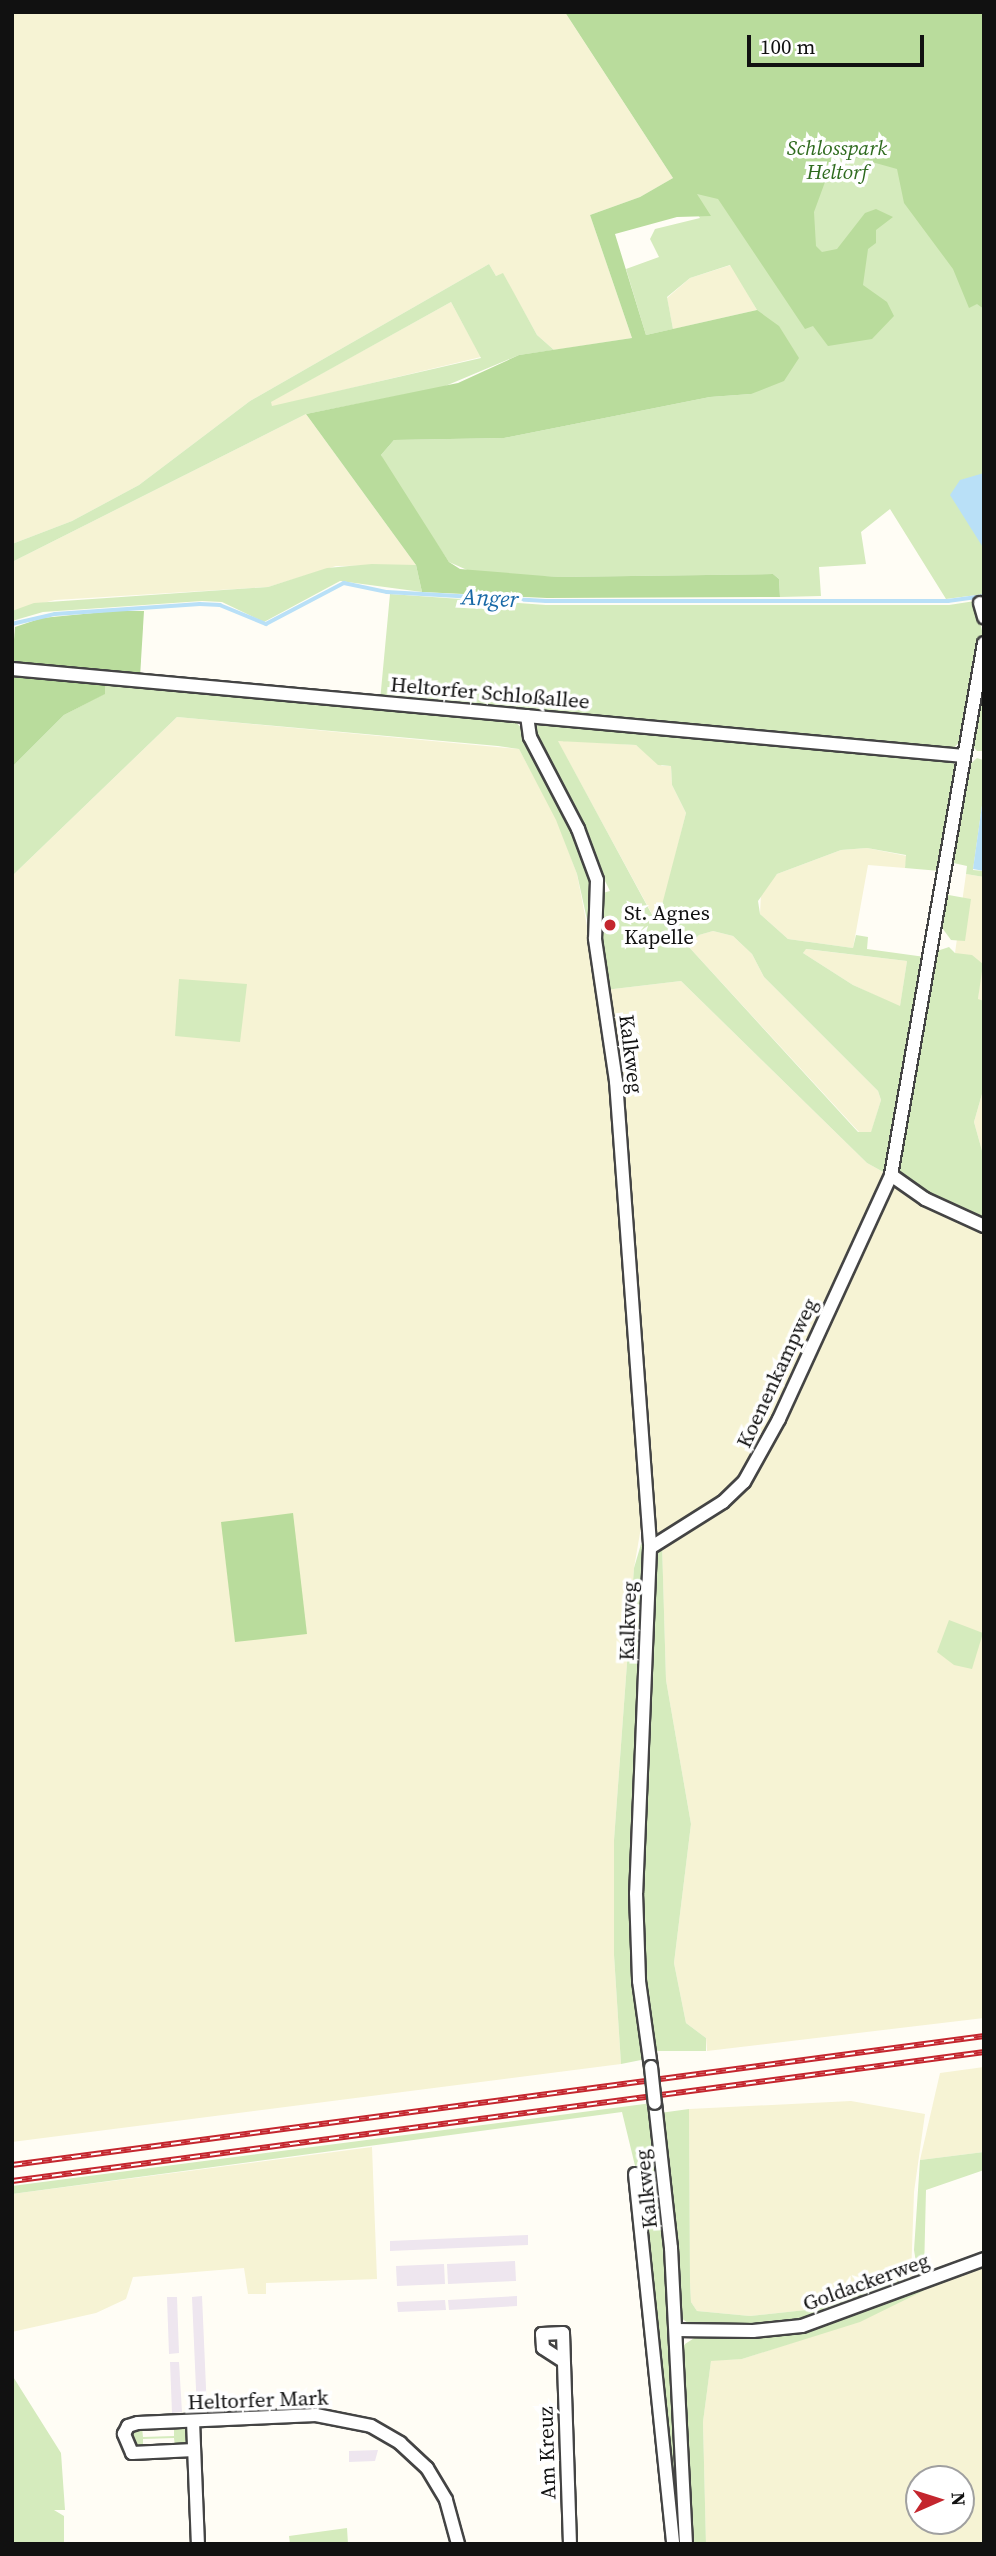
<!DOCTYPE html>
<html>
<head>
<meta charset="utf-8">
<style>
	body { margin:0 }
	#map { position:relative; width:996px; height:2556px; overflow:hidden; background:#fffdf5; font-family:"Source Serif 4",serif }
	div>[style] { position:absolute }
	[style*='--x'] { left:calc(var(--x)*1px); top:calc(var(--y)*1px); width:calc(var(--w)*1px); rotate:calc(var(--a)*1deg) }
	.industrial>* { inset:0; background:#eee6ef }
	.farmland>* { inset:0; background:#f6f3d4 }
	.green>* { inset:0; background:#d5ebbd }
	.forest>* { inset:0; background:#b9dc9c }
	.water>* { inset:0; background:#b9e0f7 }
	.stream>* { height:3.5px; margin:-1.75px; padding:0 1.75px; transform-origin:1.75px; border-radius:1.75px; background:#b9e0f7 }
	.roads { filter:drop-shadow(2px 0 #444) drop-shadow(-2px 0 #444) drop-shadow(0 2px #444) drop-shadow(0 -2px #444) }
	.minor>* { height:12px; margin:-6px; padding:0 6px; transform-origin:6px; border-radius:6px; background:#fff }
	.rail>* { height:6px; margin-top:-3px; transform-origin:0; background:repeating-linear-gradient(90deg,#fff 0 10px,#c4262e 0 20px); box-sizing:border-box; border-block:2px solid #c4262e }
	.bridges { filter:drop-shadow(2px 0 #444) drop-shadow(-2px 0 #444) drop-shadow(0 2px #444) drop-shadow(0 -2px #444) }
	.minor-bridge>* { height:12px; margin:-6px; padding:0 6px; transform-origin:6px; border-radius:6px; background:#fff }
	.dots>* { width:19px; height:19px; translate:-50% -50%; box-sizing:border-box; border:4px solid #fff; border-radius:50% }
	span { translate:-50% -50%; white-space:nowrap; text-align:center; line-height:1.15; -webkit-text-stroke:7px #fff; paint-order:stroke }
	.park-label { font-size:21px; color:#2f6b1f; font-style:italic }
	.street-label { font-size:21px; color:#111 }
	.poi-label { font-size:21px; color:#111 }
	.left { translate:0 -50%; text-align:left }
	.water-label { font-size:23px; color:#1768a6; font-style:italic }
	.frame { position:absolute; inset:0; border:14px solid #111; pointer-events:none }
	.north { position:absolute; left:905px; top:2465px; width:70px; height:70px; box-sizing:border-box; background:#fff; border:2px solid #a0a0a0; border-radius:50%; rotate:87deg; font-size:19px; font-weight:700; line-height:28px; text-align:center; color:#111 }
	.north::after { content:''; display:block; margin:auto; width:24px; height:32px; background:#c4262e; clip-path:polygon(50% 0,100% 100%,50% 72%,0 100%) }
	.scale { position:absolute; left:747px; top:35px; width:177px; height:32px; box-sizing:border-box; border:4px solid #111; border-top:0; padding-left:9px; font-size:21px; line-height:24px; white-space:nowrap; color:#111; -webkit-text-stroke:5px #fff; paint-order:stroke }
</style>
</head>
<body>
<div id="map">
	<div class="industrial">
		<i style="clip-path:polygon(528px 2235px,528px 2245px,390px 2251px,390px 2241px)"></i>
		<i style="clip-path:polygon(515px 2261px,516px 2281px,448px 2284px,447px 2264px)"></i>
		<i style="clip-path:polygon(444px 2264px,445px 2284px,397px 2286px,396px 2266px)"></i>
		<i style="clip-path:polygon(202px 2296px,207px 2411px,197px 2412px,192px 2297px)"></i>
		<i style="clip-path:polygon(517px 2296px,517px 2306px,449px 2310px,448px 2300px)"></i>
		<i style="clip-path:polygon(167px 2297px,177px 2297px,179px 2353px,169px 2354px)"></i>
		<i style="clip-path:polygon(445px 2300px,446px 2310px,398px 2312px,397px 2302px)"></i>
		<i style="clip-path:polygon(170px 2362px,179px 2362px,182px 2412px,172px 2413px)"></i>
		<i style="clip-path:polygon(378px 2450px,375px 2461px,349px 2462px,349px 2451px)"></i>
	</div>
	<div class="farmland">
		<i style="clip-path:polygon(12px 12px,565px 12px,673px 178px,640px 197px,590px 215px,632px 338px,554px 350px,537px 335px,503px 274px,496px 276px,489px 264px,250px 401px,139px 485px,72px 521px,12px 544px)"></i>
		<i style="clip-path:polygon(731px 265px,757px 310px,673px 329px,667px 298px,690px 278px)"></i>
		<i style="clip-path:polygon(451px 302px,481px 357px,272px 407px,270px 402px)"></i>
		<i style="clip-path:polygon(306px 414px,416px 565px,336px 566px,268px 587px,55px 600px,12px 611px,12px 562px)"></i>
		<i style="clip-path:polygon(177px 717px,519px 749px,557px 820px,577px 874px,608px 1035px,645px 1504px,634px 1568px,614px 1840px,614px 1955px,621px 2064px,12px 2142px,12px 876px)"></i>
		<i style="clip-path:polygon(557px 740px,636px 745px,662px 766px,671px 766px,672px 785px,686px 813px,658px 925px)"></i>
		<i style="clip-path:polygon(867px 848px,907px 856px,905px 868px,868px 865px,853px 948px,788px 939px,760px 914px,761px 892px,777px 874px,841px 850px)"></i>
		<i style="clip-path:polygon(966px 874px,984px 877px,984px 1001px,978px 1000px,981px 964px,955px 953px)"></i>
		<i style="clip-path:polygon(713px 931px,733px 936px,752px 954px,764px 977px,878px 1091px,881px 1100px,871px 1133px,859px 1132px,688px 946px,699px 935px)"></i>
		<i style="clip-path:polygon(805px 949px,907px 961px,900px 1007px,853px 985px,803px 953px)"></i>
		<i style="clip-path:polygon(681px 981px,867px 1163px,887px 1174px,776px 1418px,731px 1493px,660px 1536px,655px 1535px,605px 990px)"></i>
		<i style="clip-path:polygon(984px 1087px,984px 1158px,974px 1122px)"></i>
		<i style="clip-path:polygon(900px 1187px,984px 1228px,984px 2018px,707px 2051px,706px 2038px,686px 2023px,674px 1963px,691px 1824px,666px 1680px,662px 1543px,735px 1494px,886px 1190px)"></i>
		<i style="clip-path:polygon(984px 2067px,984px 2152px,920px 2160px,940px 2073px)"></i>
		<i style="clip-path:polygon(851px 2101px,925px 2114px,914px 2192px,911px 2277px,806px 2310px,750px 2316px,697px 2311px,691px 2302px,690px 2282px,689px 2109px)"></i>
		<i style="clip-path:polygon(372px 2147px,377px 2279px,266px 2283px,266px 2294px,248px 2294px,244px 2268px,133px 2277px,126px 2299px,96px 2313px,12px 2332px,12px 2194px)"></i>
		<i style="clip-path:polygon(evenodd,984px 2261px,984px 2544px,706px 2544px,703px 2422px,711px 2360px,742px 2359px,819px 2334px,984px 2261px,919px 2479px,961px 2479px,961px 2521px,919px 2521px,919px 2479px)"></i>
	</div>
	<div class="green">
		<i style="clip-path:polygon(565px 12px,984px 12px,984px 594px,946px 599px,890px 509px,861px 532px,866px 564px,819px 567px,821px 596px,780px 597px,779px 579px,773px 574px,557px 577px,474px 573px,449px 562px,387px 469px,381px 455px,394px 440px,504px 438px,710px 397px,751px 394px,757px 310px,730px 265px,690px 278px,667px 297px,673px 329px,646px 335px,626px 269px,659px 257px,650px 239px,655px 229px,700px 218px)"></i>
		<i style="clip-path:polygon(evenodd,489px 264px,496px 276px,503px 273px,537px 335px,554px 350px,519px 355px,443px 387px,306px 414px,12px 562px,12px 544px,72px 521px,139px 485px,250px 401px,489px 264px,451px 302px,481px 358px,272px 406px,271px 402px,451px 302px)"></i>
		<i style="clip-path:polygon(372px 564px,416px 565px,422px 592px,340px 581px,264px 622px,222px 602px,202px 601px,43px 612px,12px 621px,12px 611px,34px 603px,268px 587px,327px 568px)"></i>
		<i style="clip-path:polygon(390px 594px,546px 605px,949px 605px,975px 601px,983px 635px,965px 736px,951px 751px,380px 701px)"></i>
		<i style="clip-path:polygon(984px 656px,984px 751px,977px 751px,970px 743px)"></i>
		<i style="clip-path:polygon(105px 680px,511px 718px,526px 732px,591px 867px,593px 947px,577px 874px,556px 820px,519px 749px,498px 746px,177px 717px,12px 876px,12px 767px,64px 715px,104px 694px)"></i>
		<i style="clip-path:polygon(evenodd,539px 720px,948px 757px,958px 768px,940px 871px,905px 868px,906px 855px,867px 848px,841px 850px,777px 874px,758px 901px,760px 914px,788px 939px,853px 948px,856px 935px,868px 937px,867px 949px,925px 957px,887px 1174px,867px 1163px,681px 981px,605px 990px,596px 939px,599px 894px,610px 891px,533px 736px,539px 720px,558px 741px,636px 745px,658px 765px,671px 766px,672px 785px,686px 813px,657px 924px,558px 741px,539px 720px,713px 931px,733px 936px,752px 954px,764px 977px,878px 1091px,881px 1100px,871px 1132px,858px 1132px,688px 946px,699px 935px,713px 931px,539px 720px,806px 949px,907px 961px,900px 1006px,853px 985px,803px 953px,806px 949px)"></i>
		<i style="clip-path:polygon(984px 751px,984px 791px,973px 870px,984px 871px,984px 877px,966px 874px,967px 866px,949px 862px,968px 766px,977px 758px,983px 760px)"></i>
		<i style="clip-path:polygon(943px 894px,971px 899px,965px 941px,951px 940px,940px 925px)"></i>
		<i style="clip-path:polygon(949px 947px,955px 953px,972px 955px,983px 964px,978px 999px,984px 1001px,984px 1087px,974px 1122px,984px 1158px,984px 1224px,925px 1196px,896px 1172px,934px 952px)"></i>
		<i style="clip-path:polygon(179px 979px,247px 984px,240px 1042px,175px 1036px)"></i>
		<i style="clip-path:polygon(662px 1543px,666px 1680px,691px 1824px,674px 1963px,686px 2023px,706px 2038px,706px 2051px,651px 2051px,640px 1940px,653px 1560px)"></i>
		<i style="clip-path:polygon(641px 1544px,646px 1546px,634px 1889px,646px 2059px,621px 2064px,614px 1955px,614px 1840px,634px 1568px)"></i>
		<i style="clip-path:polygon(949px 1620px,983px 1633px,972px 1669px,954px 1665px,937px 1652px)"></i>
		<i style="clip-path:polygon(652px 2103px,663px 2186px,685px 2544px,675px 2544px,637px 2174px,622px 2112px,12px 2194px,12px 2186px)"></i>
		<i style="clip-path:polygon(689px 2109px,690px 2282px,691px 2302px,697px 2311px,750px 2316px,806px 2310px,911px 2277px,909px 2283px,865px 2304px,777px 2327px,691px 2325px,681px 2318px,660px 2113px)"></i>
		<i style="clip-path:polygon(984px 2152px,984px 2170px,926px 2190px,924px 2272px,984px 2252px,984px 2258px,918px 2275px,914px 2250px,920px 2160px)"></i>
		<i style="clip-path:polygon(929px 2283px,923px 2291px,860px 2322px,742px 2359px,711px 2361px,703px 2422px,706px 2544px,688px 2544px,680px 2353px,685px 2344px,699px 2335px,778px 2332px)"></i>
		<i style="clip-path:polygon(12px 2375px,61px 2453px,65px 2510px,54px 2510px,64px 2516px,64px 2544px,12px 2544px)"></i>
		<i style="clip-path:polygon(174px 2426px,189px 2430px,185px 2446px,175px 2447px,174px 2438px,143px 2439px,143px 2448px,134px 2448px,130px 2431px,142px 2427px,143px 2437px,174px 2436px)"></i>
		<i style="clip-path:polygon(347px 2528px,348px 2544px,290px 2544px,289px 2536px)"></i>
	</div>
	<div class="forest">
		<i style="clip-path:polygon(565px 12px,984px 12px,984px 309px,977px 304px,969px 308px,953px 269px,904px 203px,897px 169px,836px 152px,814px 212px,816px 246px,822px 252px,837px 249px,865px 213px,876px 209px,893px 217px,876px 230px,876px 243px,868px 249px,863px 285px,887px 302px,894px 316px,872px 339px,828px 346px,813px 326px,805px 329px,718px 199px,697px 194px,711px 216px,677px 217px,615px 234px,646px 335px,757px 310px,779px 326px,799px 358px,784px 381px,751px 394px,710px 397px,504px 438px,394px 440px,381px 455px,449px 562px,460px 569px,557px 577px,773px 574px,779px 579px,780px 597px,547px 598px,422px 592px,416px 565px,306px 414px,458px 383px,519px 355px,632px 338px,590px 215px,640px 197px,673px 178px)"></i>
		<i style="clip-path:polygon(114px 611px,144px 611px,140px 677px,12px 666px,15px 627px,42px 618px)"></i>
		<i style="clip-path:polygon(12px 671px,105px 680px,105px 694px,64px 715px,12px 767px)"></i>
		<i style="clip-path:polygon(293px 1513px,307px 1634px,235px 1642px,221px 1522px)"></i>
	</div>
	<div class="water">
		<i style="clip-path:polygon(984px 473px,984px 549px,950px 495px,960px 480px)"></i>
		<i style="clip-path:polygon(984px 791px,984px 871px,973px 869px)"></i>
	</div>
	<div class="stream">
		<i style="--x:12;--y:624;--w:44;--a:-13.1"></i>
		<i style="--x:55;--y:614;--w:145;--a:-3.9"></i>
		<i style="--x:200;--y:604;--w:20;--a:3"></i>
		<i style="--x:220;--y:605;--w:50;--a:22.4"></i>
		<i style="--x:266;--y:624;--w:88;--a:-27.7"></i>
		<i style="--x:344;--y:583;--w:44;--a:11.8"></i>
		<i style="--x:387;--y:592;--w:159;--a:3.2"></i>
		<i style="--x:546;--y:601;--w:402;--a:0"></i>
		<i style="--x:948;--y:601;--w:36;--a:-8"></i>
	</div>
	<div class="roads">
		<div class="minor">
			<i style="--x:980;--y:603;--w:15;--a:74"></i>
			<i style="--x:12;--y:669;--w:956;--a:5.22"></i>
			<i style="--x:527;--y:716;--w:21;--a:82"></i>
			<i style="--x:530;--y:737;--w:104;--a:62.4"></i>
			<i style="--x:578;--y:829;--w:54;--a:69.6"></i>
			<i style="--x:597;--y:880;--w:59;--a:91.9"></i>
			<i style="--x:595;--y:939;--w:144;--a:81.6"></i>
			<i style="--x:616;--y:1081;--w:468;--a:85.8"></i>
			<i style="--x:650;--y:1548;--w:345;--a:92.3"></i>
			<i style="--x:636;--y:1893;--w:88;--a:88"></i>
			<i style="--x:639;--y:1981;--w:87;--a:82.1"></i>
			<i style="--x:891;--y:1175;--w:42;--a:35.2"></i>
			<i style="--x:925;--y:1199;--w:65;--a:24.6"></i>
			<i style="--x:650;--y:1548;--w:86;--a:-32.2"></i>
			<i style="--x:723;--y:1502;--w:29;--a:-44"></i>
			<i style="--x:744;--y:1482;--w:72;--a:-60.9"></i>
			<i style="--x:779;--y:1419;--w:268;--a:-65.3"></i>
			<i style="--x:891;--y:1175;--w:540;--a:-80.08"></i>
			<i style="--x:655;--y:2103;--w:146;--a:83.7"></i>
			<i style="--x:671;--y:2248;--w:296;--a:87.1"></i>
			<i style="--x:635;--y:2174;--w:372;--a:84.1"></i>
			<i style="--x:676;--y:2330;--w:77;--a:0.7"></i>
			<i style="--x:753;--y:2331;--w:49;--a:-5.8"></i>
			<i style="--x:802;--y:2326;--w:194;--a:-20.2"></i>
			<i style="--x:563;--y:2361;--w:24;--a:-147"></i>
			<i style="--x:543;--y:2348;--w:14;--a:-94"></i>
			<i style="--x:542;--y:2334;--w:21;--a:-3"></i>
			<i style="--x:563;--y:2333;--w:211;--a:88.1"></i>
			<i style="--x:193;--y:2421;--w:123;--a:87.7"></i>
			<i style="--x:194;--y:2450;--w:62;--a:177.2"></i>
			<i style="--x:132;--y:2453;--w:21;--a:-113"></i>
			<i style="--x:124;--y:2434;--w:9;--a:-63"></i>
			<i style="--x:128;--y:2426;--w:10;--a:-17"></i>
			<i style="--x:138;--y:2423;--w:178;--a:-2.6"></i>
			<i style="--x:316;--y:2415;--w:56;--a:11.3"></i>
			<i style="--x:371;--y:2426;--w:34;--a:30"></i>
			<i style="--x:400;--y:2443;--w:37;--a:43"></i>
			<i style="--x:427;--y:2468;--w:37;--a:59"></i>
			<i style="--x:446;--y:2500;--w:46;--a:74.7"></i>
		</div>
	</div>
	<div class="rail">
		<i style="--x:12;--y:2165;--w:981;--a:-7.56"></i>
		<i style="--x:12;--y:2181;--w:981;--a:-7.56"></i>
	</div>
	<div class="bridges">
		<div class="minor-bridge">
			<i style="--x:651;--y:2067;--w:36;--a:84"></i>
		</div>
	</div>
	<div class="dots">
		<i style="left:610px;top:925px;background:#c4262e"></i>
	</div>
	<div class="park-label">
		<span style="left:837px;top:160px">Schlosspark<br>Heltorf</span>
	</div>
	<div class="street-label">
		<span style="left:490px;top:693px;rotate:5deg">Heltorfer Schloßallee</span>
		<span style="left:631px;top:1054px;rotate:83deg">Kalkweg</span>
		<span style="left:777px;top:1373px;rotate:-65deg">Koenenkampweg</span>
		<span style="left:628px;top:1621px;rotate:-88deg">Kalkweg</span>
		<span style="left:646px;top:2189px;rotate:-96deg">Kalkweg</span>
		<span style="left:866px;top:2282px;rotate:-20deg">Goldackerweg</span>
		<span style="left:258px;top:2400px;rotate:-2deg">Heltorfer Mark</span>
		<span style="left:547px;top:2453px;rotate:-92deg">Am Kreuz</span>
	</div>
	<div class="poi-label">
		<span class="left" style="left:624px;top:925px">St. Agnes<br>Kapelle</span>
	</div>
	<div class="water-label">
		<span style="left:490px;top:598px;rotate:3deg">Anger</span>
	</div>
	<div class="frame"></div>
	<div class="north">N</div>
	<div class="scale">100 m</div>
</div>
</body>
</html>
